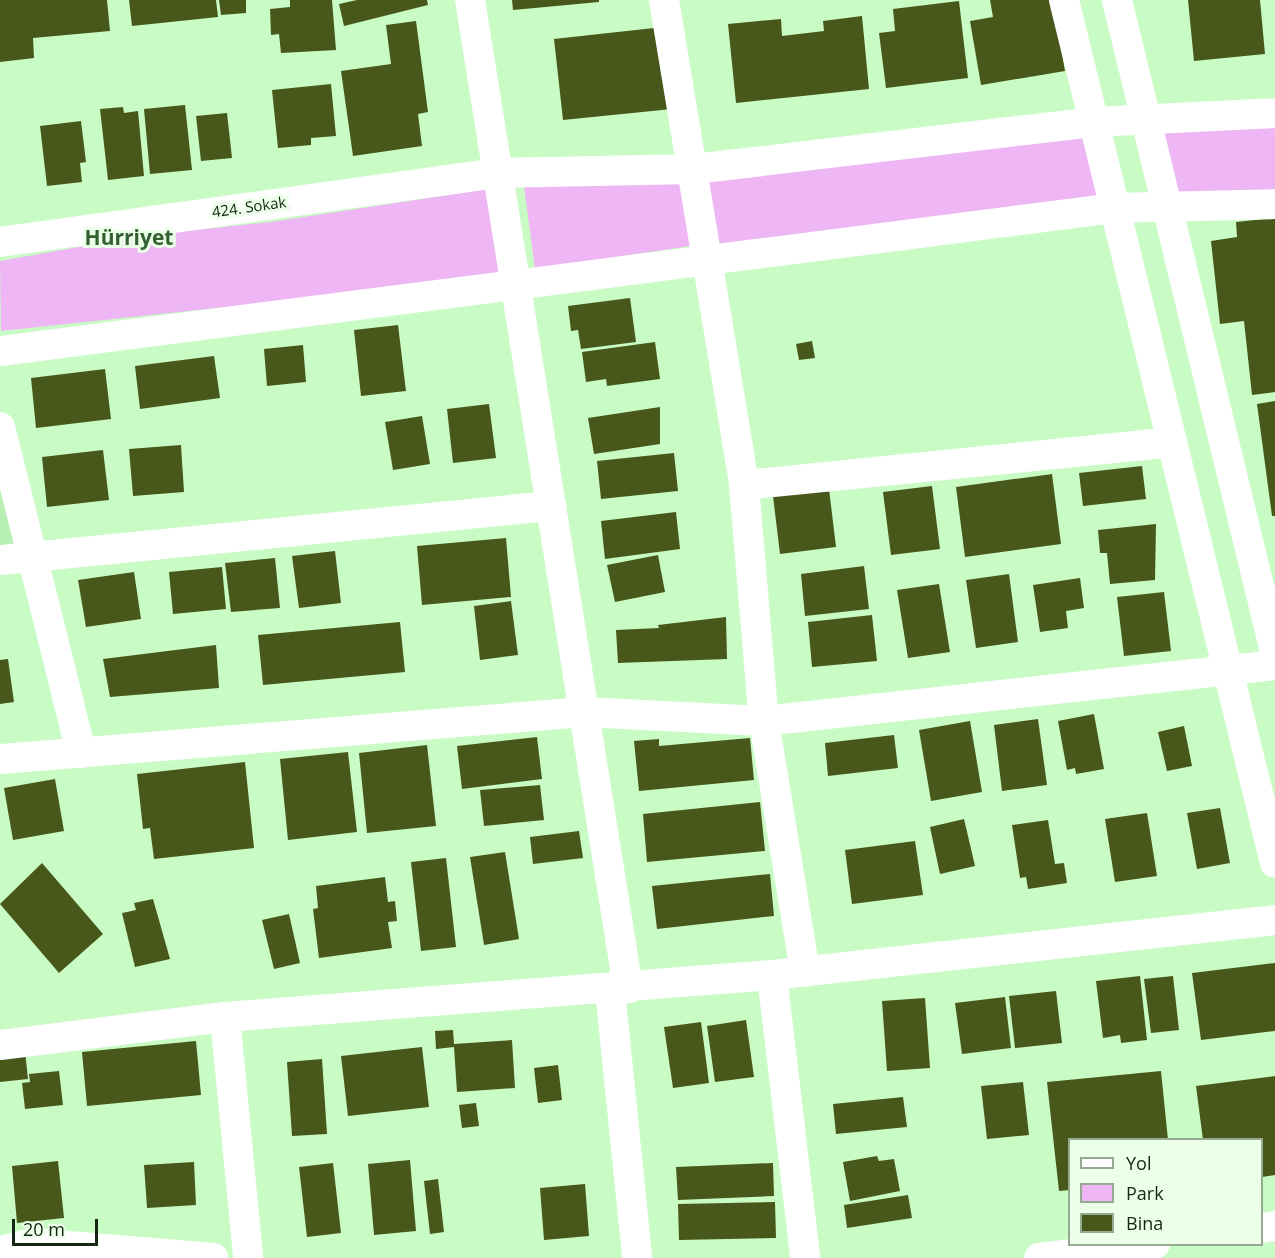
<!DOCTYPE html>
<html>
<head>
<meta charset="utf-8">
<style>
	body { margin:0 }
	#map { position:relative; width:1275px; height:1258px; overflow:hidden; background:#c9fbc5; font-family:"Open Sans",sans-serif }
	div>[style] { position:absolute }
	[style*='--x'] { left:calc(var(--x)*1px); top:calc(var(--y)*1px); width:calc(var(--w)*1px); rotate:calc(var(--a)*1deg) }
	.built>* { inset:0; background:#b7eeb3 }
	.green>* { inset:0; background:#eeb6f5 }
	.building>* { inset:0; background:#48581a }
	.street>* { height:30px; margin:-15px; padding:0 15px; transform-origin:15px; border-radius:15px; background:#fff }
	span { translate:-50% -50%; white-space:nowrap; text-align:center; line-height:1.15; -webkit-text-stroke:6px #ebffe9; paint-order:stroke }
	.street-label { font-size:15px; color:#142713 }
	.district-label { font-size:21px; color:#346031; font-weight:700 }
	.legend { position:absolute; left:1068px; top:1138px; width:195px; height:108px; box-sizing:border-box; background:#ebffe9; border:2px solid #95a993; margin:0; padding:8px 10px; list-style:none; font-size:18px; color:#142713 }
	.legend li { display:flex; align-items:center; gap:12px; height:30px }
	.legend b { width:30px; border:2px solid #95a993 }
	.scale { position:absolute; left:12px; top:1219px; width:86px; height:27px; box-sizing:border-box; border:3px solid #142713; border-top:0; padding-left:8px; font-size:18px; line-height:21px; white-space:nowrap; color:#142713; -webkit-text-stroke:4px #ebffe9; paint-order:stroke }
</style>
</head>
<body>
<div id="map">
	<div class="built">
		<i style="clip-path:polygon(0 454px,21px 547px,0 549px)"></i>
	</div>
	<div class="green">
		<i style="clip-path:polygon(1275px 113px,1275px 204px,1167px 207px,1146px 120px)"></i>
		<i style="clip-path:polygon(1084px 135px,1105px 201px,718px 247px,708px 178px)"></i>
		<i style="clip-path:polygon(683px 183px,690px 246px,535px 269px,524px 186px)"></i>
		<i style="clip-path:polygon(488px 189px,501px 272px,281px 301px,1px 331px,0 261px,141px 236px,271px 222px)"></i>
	</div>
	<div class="building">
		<i style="clip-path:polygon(0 0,107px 0,110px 31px,33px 38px,34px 58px,0 62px)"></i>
		<i style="clip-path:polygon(129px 0,216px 0,218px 17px,132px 26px)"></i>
		<i style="clip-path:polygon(219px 0,246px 0,246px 13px,221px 15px)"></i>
		<i style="clip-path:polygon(290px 0,332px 0,336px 50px,281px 53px,279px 34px,271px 35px,270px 9px,290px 7px)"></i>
		<i style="clip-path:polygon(357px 0,427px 0,428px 5px,344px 26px,339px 4px)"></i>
		<i style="clip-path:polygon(512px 0,599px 0,599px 2px,513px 10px)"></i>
		<i style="clip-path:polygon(990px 0,1053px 0,1065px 71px,981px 85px,970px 21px,993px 17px)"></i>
		<i style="clip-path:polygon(1188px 0,1260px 0,1265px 54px,1194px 61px)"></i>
		<i style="clip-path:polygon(959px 1px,968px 78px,886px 88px,879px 33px,895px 31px,893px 9px)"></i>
		<i style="clip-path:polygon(862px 16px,869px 89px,736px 103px,728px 24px,781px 19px,782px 36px,824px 31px,823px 21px)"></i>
		<i style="clip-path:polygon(416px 21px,428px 112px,418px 114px,422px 146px,353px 156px,341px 71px,391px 64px,386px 25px)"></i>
		<i style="clip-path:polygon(663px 27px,672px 109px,563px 120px,554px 39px)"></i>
		<i style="clip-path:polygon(331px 84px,336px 136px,311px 138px,311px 145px,278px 148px,272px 90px)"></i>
		<i style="clip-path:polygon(185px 105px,192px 170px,150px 174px,144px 109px)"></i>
		<i style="clip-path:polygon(123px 107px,124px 113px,138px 111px,144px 176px,108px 180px,100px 109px)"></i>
		<i style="clip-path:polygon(227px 113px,232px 158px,201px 161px,196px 116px)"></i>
		<i style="clip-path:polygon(81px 121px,86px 162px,80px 163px,82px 182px,47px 186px,40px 126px)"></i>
		<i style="clip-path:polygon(1275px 218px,1275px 392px,1252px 395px,1244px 321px,1220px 324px,1211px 241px,1237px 237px,1236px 222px)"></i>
		<i style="clip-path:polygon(630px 298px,636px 342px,581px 349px,578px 330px,571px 331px,568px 306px)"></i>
		<i style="clip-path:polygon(398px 325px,406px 391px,361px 396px,354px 330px)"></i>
		<i style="clip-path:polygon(812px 341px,815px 358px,799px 360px,796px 344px)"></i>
		<i style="clip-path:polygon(655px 342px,660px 379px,607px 386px,606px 379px,586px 382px,582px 352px)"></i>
		<i style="clip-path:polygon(303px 345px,306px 382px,267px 386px,264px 349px)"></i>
		<i style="clip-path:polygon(214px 356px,220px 398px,140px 409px,135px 366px)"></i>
		<i style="clip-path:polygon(105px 369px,111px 419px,36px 428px,31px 378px)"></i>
		<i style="clip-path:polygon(1275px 401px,1275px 516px,1272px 516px,1257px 404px)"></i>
		<i style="clip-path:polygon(489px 404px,496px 458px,453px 463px,447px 409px)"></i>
		<i style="clip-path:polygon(660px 407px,660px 444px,594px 454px,588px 418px)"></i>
		<i style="clip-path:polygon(422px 416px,430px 464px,393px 470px,385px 422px)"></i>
		<i style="clip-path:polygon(181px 445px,184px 492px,133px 496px,129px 449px)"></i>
		<i style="clip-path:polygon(103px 450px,109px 500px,47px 507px,42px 457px)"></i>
		<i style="clip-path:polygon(674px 453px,678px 491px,601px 499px,597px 461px)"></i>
		<i style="clip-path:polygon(1142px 466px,1146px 499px,1083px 506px,1079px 473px)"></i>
		<i style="clip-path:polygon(1052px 474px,1061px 544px,965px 557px,956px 487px)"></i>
		<i style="clip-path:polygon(932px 486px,940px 549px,891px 555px,883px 492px)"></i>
		<i style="clip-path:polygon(829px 489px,836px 547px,780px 554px,773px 496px)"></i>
		<i style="clip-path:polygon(676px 512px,680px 549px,605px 559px,601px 521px)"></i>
		<i style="clip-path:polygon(1156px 524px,1155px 580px,1110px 584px,1107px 553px,1100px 553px,1098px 530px)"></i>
		<i style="clip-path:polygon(506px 538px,511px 597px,422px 605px,417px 546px)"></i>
		<i style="clip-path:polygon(335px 551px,341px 603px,299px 608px,292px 556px)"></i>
		<i style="clip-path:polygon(658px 555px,665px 592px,615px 602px,607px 565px)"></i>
		<i style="clip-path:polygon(275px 558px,280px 608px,231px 612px,225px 563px)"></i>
		<i style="clip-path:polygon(864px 566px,869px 609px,805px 616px,801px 574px)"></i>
		<i style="clip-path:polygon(222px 567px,226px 609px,173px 614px,169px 572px)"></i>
		<i style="clip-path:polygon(134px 572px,141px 619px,86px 627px,78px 580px)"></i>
		<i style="clip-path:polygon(1009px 574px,1018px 642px,976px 648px,966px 580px)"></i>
		<i style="clip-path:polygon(1080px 578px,1084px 608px,1066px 611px,1068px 628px,1040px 632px,1033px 585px)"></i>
		<i style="clip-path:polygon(939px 584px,950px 652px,908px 658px,897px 590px)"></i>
		<i style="clip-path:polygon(1164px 592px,1171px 651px,1124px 656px,1117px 597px)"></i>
		<i style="clip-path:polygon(511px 601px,518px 655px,480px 660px,474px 606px)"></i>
		<i style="clip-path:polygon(872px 615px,877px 661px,812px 667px,808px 622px)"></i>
		<i style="clip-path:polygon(726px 617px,727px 659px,618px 663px,616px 630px,659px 628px,658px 625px)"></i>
		<i style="clip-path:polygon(400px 622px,405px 672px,263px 685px,258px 635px)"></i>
		<i style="clip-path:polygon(216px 645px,219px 688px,110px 697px,103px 659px)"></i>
		<i style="clip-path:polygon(8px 659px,14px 702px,0 704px,0 660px)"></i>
		<i style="clip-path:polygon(1094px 714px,1104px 769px,1076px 774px,1075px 768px,1067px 770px,1058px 721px)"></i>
		<i style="clip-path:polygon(1038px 719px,1047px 785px,1002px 791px,994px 725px)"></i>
		<i style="clip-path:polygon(970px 721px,982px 792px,931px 801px,919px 730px)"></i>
		<i style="clip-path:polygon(1184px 726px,1192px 766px,1167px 771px,1158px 732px)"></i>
		<i style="clip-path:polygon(894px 735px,898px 768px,828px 776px,825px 743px)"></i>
		<i style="clip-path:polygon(537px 737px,542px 779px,462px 789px,457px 746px)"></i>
		<i style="clip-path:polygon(750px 738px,754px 780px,639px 791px,634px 741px,659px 739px,659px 746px)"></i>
		<i style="clip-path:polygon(427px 745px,436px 826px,367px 833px,359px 753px)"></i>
		<i style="clip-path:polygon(348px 752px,357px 832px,288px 840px,280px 759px)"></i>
		<i style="clip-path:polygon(245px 762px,254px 848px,154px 859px,150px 828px,143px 829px,137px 774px)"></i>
		<i style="clip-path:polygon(55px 779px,64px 831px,13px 840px,4px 788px)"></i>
		<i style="clip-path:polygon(540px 785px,544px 820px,484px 826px,480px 790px)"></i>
		<i style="clip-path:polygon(760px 802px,765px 851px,647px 862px,643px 814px)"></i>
		<i style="clip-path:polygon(1220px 808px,1230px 863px,1197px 869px,1187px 813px)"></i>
		<i style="clip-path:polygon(1147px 813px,1157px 876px,1115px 882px,1105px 819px)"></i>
		<i style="clip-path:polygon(964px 819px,975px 866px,940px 874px,930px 827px)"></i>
		<i style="clip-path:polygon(1048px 820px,1055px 864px,1064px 863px,1067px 883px,1028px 889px,1026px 877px,1020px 878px,1012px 825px)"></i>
		<i style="clip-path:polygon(579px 831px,583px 858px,533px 864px,530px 837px)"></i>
		<i style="clip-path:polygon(915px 841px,923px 895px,852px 904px,845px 850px)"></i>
		<i style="clip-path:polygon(505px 852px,519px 939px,484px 945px,470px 857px)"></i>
		<i style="clip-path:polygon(446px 858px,456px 947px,421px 951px,411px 862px)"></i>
		<i style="clip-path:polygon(42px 863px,103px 934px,59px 973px,0 904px)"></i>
		<i style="clip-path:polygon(770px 874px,774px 916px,657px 929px,652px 886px)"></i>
		<i style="clip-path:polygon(385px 877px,388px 902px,395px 901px,397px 921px,388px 922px,392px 948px,319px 958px,313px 909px,318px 908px,316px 886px)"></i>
		<i style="clip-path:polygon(153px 899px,170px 959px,135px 967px,122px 913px,136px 910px,134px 903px)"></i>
		<i style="clip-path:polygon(289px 914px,300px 963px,274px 969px,262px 920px)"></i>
		<i style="clip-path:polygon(1275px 963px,1275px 1031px,1201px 1040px,1192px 973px)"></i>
		<i style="clip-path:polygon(1140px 976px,1147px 1040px,1121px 1043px,1120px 1035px,1103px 1038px,1096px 981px)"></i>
		<i style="clip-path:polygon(1173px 976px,1179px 1030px,1151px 1033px,1144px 979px)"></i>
		<i style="clip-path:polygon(1056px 991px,1062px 1043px,1015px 1048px,1009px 996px)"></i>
		<i style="clip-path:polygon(1005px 997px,1011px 1048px,962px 1054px,955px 1003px)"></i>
		<i style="clip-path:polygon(925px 998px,930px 1068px,887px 1071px,882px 1001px)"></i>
		<i style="clip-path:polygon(746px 1020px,754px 1077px,715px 1082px,707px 1026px)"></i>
		<i style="clip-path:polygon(701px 1022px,709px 1083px,673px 1088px,664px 1027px)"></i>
		<i style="clip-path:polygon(453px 1030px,454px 1044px,512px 1040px,515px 1088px,457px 1092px,454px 1047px,436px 1049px,435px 1031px)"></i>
		<i style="clip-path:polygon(196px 1041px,201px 1095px,87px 1106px,82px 1052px)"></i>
		<i style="clip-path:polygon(422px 1047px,429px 1107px,348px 1116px,341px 1056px)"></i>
		<i style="clip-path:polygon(25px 1051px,28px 1079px,0 1082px,0 1054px)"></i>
		<i style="clip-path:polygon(322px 1059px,327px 1134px,292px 1136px,287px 1062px)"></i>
		<i style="clip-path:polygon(558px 1065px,562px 1100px,538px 1103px,534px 1068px)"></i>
		<i style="clip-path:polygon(59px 1071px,63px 1105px,25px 1109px,22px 1083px,30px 1082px,29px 1074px)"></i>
		<i style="clip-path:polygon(1161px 1071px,1168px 1140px,1070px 1140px,1070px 1190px,1059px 1191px,1047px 1082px)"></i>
		<i style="clip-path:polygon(1275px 1076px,1275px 1175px,1262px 1177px,1262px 1140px,1203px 1140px,1196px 1086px)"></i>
		<i style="clip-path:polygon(1023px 1082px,1029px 1135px,987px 1139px,981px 1086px)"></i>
		<i style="clip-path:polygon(903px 1097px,907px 1127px,836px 1134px,833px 1104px)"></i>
		<i style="clip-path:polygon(476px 1103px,479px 1126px,462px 1128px,459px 1105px)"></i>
		<i style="clip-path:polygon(877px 1156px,879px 1161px,894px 1159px,900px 1191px,850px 1201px,843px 1162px)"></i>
		<i style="clip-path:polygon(410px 1160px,416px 1231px,374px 1235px,368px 1164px)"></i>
		<i style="clip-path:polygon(58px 1161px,64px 1218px,17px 1223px,12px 1166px)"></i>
		<i style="clip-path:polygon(194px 1162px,196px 1205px,147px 1208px,144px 1165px)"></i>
		<i style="clip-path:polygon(333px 1163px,341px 1233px,307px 1237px,299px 1167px)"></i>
		<i style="clip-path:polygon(773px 1163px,774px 1196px,678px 1200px,676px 1167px)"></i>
		<i style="clip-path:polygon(438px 1179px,444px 1232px,430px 1234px,424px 1181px)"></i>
		<i style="clip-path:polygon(585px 1184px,589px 1236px,544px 1240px,540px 1188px)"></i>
		<i style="clip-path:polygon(908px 1195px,912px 1218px,847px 1228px,844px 1205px)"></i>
		<i style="clip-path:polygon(775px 1202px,776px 1238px,679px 1240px,678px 1204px)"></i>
	</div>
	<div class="street">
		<i style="--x:470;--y:0;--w:1001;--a:80.91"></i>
		<i style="--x:664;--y:0;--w:492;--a:80.6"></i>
		<i style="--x:744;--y:485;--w:237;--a:85.2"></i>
		<i style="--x:764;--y:721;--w:254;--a:80.7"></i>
		<i style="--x:1064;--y:0;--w:888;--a:76.26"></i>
		<i style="--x:1117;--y:0;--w:671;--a:76.38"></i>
		<i style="--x:0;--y:242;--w:503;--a:-7.89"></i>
		<i style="--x:498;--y:173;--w:196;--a:-1.2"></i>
		<i style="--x:694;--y:169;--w:402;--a:-6.7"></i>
		<i style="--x:1093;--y:122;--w:182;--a:-2.8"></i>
		<i style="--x:0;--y:351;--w:1123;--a:-7.31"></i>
		<i style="--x:1114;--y:208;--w:161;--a:-1.4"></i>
		<i style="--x:0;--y:427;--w:336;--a:76"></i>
		<i style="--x:744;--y:485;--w:430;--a:-5.7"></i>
		<i style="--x:0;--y:560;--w:554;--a:-5.6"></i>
		<i style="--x:0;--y:759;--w:586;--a:-4.6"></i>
		<i style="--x:584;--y:712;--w:180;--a:2.9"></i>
		<i style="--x:764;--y:721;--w:514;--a:-6.25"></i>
		<i style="--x:772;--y:975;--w:285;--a:83.3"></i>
		<i style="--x:610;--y:990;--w:269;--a:84.2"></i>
		<i style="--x:225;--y:1017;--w:242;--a:84.5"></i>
		<i style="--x:0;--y:1045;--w:227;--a:-7.1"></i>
		<i style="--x:225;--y:1017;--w:549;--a:-4.39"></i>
		<i style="--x:772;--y:975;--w:506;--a:-6.24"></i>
		<i style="--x:1262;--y:1228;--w:13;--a:-9"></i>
		<i style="--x:0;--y:1251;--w:33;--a:-14"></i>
		<i style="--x:32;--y:1243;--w:182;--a:4.7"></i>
		<i style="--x:1039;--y:1258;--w:117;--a:-6.9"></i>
	</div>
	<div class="street-label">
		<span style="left:249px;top:207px;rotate:-8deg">424. Sokak</span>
	</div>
	<div class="district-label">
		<span style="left:129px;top:237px">Hürriyet</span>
	</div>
	<ul class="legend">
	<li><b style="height:8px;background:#fff"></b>Yol</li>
	<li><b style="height:16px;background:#eeb6f5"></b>Park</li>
	<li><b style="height:16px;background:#48581a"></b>Bina</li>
	</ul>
	<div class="scale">20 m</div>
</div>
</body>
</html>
